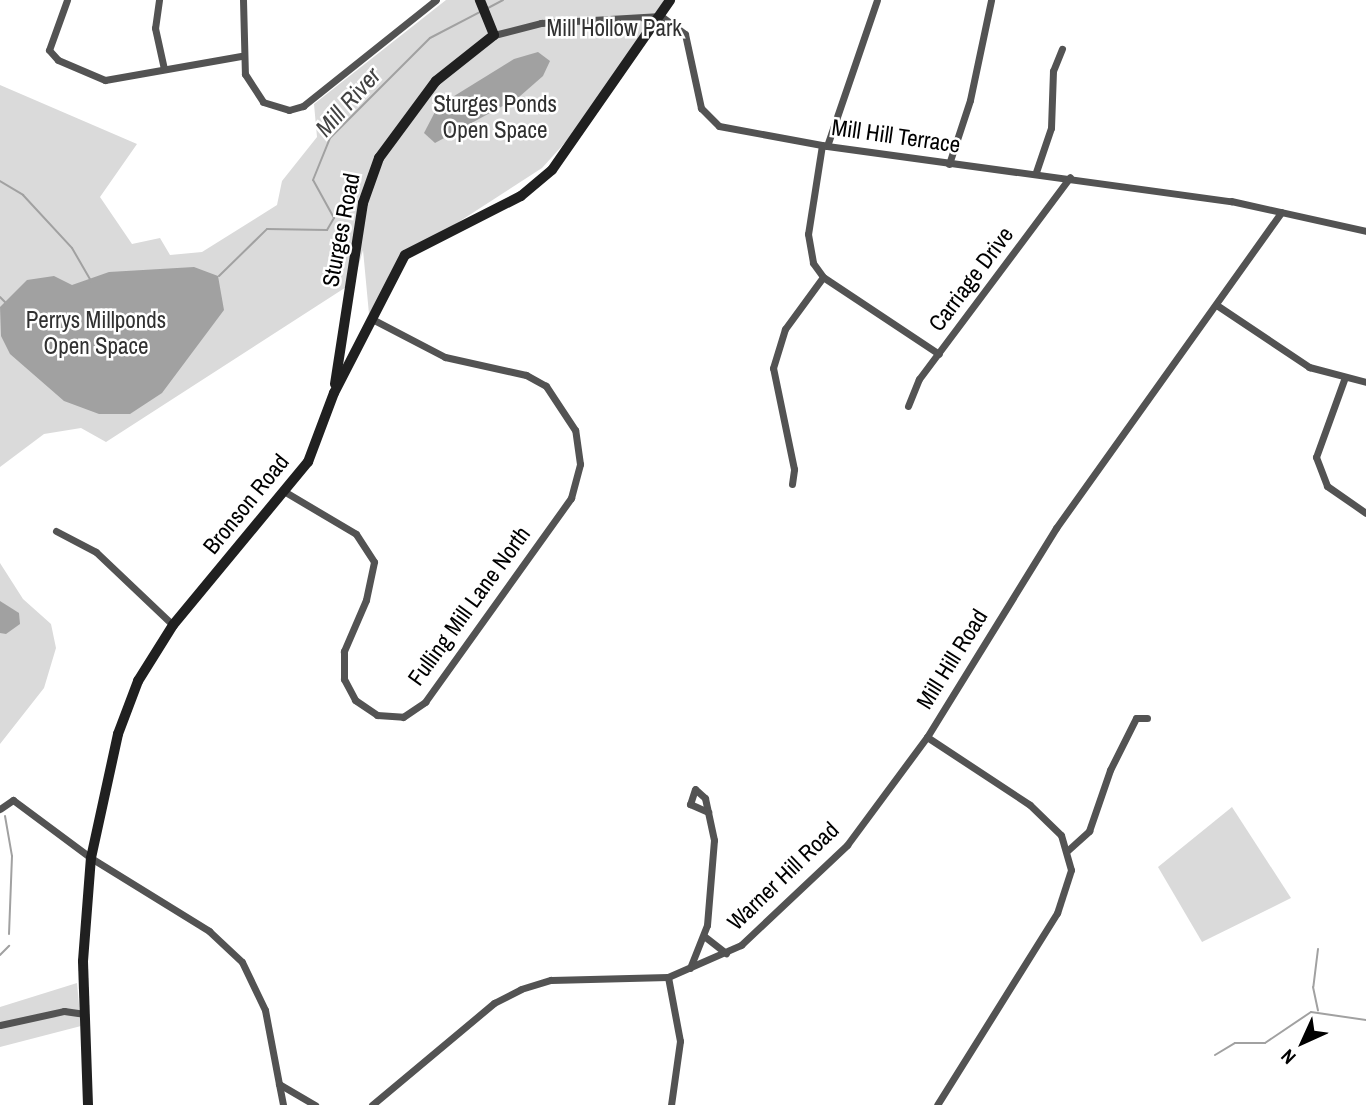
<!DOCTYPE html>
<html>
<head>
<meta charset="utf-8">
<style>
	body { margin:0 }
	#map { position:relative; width:1366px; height:1105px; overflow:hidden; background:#fff; font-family:"Archivo Narrow",sans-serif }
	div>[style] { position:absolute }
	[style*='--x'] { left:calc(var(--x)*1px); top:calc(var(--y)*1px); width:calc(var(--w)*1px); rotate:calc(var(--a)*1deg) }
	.green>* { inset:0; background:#dadada }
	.water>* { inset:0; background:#a1a1a1 }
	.stream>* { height:2px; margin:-1px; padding:0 1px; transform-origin:1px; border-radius:1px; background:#a1a1a1 }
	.street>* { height:7px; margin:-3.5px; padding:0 3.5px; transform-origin:3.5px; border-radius:3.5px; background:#535353 }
	.secondary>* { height:10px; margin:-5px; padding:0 5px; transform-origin:5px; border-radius:5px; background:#202020 }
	span { translate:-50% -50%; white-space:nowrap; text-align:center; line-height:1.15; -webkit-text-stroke:5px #fff; paint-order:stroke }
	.park-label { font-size:23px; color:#313131 }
	.street-label { font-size:23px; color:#000 }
	.water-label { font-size:24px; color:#424242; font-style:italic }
	.north { position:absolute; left:1268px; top:1007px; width:70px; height:70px; -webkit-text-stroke:5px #fff; paint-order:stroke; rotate:225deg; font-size:19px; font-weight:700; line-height:28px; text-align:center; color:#000 }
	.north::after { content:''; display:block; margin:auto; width:24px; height:32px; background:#000; clip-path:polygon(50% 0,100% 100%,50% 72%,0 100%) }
</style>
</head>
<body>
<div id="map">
	<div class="green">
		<i style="clip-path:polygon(446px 0,664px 0,581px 125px,542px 168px,406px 256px,369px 314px,363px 250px,354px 282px,106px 442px,81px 428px,44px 434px,0 467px,0 85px,137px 144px,100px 197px,132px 244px,160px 238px,170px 255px,202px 252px,277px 205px,282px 181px,317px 137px,314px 104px)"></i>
		<i style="clip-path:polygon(0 563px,23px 599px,51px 624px,56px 648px,44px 688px,0 744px)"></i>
		<i style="clip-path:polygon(1232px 807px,1291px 898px,1202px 942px,1158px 867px)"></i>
		<i style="clip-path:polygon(77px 983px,81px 1026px,0 1047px,0 1007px)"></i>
	</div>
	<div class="water">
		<i style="clip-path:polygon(538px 52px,550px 61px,543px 76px,519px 97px,435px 143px,424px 133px,438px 106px,514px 59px)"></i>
		<i style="clip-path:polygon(194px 267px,218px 276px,224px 310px,162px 393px,130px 414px,99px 414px,64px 401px,10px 354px,1px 336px,0 307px,27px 280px,54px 276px,72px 285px,109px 272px)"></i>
		<i style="clip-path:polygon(0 601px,19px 613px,20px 624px,6px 634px,0 633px)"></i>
	</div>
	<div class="stream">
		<i style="--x:488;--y:8;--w:17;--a:-28"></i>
		<i style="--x:0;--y:181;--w:27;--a:31"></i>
		<i style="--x:23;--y:195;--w:72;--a:47.2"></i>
		<i style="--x:72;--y:248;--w:39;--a:60"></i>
		<i style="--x:219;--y:276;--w:67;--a:-44.4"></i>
		<i style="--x:267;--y:229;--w:60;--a:1"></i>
		<i style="--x:327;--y:230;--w:14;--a:-60"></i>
		<i style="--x:334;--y:218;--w:43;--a:-118.9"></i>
		<i style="--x:313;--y:180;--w:45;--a:-68"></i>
		<i style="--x:330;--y:138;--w:141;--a:-45"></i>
		<i style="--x:430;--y:38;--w:56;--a:-27.5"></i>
		<i style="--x:0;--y:297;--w:7;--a:45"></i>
		<i style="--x:5;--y:816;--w:41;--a:80.1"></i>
		<i style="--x:12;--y:856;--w:78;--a:92.2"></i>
		<i style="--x:1318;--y:949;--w:38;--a:97"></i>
		<i style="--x:1313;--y:987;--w:24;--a:78"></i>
		<i style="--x:0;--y:955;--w:13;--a:-45"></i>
		<i style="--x:1215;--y:1055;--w:23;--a:-31"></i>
		<i style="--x:1235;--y:1043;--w:30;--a:0"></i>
		<i style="--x:1265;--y:1043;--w:55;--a:-34"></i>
		<i style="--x:1311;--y:1012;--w:56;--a:8.3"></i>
	</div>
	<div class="street">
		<i style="--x:67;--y:0;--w:53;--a:109.8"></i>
		<i style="--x:49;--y:50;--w:13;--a:48"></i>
		<i style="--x:58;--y:60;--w:51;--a:23.1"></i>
		<i style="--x:105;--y:80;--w:138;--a:-10"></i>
		<i style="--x:159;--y:0;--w:28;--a:98"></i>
		<i style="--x:155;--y:28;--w:42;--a:77.6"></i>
		<i style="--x:243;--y:0;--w:74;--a:88.5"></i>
		<i style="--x:245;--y:74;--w:33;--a:57"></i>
		<i style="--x:263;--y:102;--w:27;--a:17"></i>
		<i style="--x:289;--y:110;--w:15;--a:-16"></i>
		<i style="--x:303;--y:106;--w:170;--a:-38.6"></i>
		<i style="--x:494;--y:35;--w:49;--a:-14.3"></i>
		<i style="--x:541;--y:23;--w:120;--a:-3.3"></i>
		<i style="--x:661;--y:16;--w:30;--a:37"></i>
		<i style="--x:685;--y:34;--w:76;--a:77.8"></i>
		<i style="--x:701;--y:108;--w:25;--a:45"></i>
		<i style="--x:719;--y:126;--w:110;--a:10.5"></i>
		<i style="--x:827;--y:146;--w:408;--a:7.8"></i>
		<i style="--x:1231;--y:201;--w:138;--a:12.5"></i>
		<i style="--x:822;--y:145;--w:90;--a:98.9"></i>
		<i style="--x:808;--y:234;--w:29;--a:80"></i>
		<i style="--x:813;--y:263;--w:17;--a:54"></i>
		<i style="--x:823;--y:277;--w:139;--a:33.6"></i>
		<i style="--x:827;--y:146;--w:154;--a:-71.1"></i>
		<i style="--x:949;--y:164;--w:67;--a:-71.8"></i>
		<i style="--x:970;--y:100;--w:102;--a:-78.1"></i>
		<i style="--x:1036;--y:172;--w:46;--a:-71.2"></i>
		<i style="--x:1051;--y:128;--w:57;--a:-88"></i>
		<i style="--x:1053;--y:71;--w:24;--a:-68"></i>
		<i style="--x:1218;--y:306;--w:110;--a:33.8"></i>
		<i style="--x:1309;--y:367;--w:59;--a:14.7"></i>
		<i style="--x:1345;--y:377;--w:85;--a:109.9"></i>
		<i style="--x:1316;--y:457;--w:31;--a:69"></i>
		<i style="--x:1327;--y:486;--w:47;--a:34.7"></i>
		<i style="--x:908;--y:406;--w:29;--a:-68"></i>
		<i style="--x:919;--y:379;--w:252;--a:-53.2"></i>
		<i style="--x:792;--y:484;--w:15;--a:-82"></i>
		<i style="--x:794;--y:469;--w:103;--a:-101.7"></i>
		<i style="--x:773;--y:368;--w:41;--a:-72.9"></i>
		<i style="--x:785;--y:329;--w:64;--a:-53.8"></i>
		<i style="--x:287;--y:493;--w:80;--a:30.7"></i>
		<i style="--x:356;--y:534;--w:33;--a:57"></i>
		<i style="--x:374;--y:562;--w:39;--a:102"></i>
		<i style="--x:366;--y:600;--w:56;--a:113.3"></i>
		<i style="--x:344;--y:651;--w:28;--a:90"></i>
		<i style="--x:344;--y:679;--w:24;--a:62"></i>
		<i style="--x:355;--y:700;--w:27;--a:34"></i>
		<i style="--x:377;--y:715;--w:26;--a:4"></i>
		<i style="--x:403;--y:717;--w:27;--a:-34"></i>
		<i style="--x:425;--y:702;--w:251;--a:-54.4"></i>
		<i style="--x:571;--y:498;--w:35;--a:-75"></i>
		<i style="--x:580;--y:464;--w:34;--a:-98"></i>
		<i style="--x:575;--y:430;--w:53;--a:-123.4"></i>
		<i style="--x:546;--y:386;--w:23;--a:-151"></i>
		<i style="--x:526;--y:375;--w:83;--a:-167.5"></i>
		<i style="--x:445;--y:357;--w:82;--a:-152.5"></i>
		<i style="--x:56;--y:531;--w:45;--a:27.7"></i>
		<i style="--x:96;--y:552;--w:106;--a:43.5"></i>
		<i style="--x:927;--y:737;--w:123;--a:33.4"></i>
		<i style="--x:1030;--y:805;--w:43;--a:44.1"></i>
		<i style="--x:1061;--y:835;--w:36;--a:74"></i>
		<i style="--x:1071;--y:870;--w:45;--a:108"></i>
		<i style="--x:1057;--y:913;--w:226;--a:122"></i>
		<i style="--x:0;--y:809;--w:16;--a:-35"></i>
		<i style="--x:13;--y:800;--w:97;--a:36.6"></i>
		<i style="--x:91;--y:858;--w:139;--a:31.7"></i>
		<i style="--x:209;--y:931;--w:45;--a:43.2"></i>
		<i style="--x:242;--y:962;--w:53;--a:64.4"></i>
		<i style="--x:265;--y:1010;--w:75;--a:79.3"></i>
		<i style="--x:279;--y:1084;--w:42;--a:30.3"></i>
		<i style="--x:1067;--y:851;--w:30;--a:-42"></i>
		<i style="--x:1089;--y:831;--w:65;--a:-71"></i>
		<i style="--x:1110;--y:770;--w:58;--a:-63.4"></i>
		<i style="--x:1136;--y:718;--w:11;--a:0"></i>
		<i style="--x:704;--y:936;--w:28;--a:38"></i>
		<i style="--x:690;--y:968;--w:46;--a:-68.4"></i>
		<i style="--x:707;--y:925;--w:85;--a:-85.3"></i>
		<i style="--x:714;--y:840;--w:43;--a:-102.1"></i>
		<i style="--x:705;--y:798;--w:13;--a:-138"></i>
		<i style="--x:695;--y:789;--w:16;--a:108"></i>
		<i style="--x:690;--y:804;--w:20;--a:24"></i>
		<i style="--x:668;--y:977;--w:65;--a:79.4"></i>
		<i style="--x:680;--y:1041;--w:65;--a:98"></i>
		<i style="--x:0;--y:1025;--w:66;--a:-12.3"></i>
		<i style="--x:64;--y:1011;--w:21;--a:8"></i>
		<i style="--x:279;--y:1084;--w:21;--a:79"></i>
		<i style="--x:372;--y:1105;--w:159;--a:-39.9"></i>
		<i style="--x:494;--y:1003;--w:30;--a:-27"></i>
		<i style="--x:521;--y:989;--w:31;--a:-17"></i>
		<i style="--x:551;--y:980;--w:117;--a:-1.5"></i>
		<i style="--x:668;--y:977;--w:80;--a:-23.7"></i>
		<i style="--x:741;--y:945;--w:146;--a:-43.3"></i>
		<i style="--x:847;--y:845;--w:134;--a:-53.5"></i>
		<i style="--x:927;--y:737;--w:246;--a:-58.3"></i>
		<i style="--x:1056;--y:528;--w:388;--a:-54.5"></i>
	</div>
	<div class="secondary">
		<i style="--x:335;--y:384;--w:183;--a:-81.2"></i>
		<i style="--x:363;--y:203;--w:48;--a:-70.4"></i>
		<i style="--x:379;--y:158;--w:96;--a:-53.5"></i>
		<i style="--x:436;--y:81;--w:74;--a:-38.4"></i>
		<i style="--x:494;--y:35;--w:38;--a:-112"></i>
		<i style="--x:88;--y:1105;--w:144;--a:-92"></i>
		<i style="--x:83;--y:961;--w:103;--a:-85.6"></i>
		<i style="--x:91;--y:858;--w:127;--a:-77.7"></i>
		<i style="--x:118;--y:734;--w:57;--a:-69.3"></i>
		<i style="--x:138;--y:681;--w:66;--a:-58"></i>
		<i style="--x:173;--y:625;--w:212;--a:-50.4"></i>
		<i style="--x:308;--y:462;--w:74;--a:-69.4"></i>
		<i style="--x:334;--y:393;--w:155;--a:-62.8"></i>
		<i style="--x:405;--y:255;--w:130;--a:-27"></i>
		<i style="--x:521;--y:196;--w:40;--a:-40"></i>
		<i style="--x:552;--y:170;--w:207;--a:-55.2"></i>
	</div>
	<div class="park-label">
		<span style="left:614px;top:28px">Mill Hollow Park</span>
		<span style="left:495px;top:117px">Sturges Ponds<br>Open Space</span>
		<span style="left:96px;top:333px">Perrys Millponds<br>Open Space</span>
	</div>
	<div class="street-label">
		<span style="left:896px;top:136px;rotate:8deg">Mill Hill Terrace</span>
		<span style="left:341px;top:230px;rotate:-79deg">Sturges Road</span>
		<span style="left:971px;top:279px;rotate:-53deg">Carriage Drive</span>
		<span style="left:246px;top:504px;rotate:-51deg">Bronson Road</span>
		<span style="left:469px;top:606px;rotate:-54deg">Fulling Mill Lane North</span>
		<span style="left:952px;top:659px;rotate:-58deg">Mill Hill Road</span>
		<span style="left:783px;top:876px;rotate:-44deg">Warner Hill Road</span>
	</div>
	<div class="water-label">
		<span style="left:348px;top:102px;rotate:-48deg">Mill River</span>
	</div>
	<div class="north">N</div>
</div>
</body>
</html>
